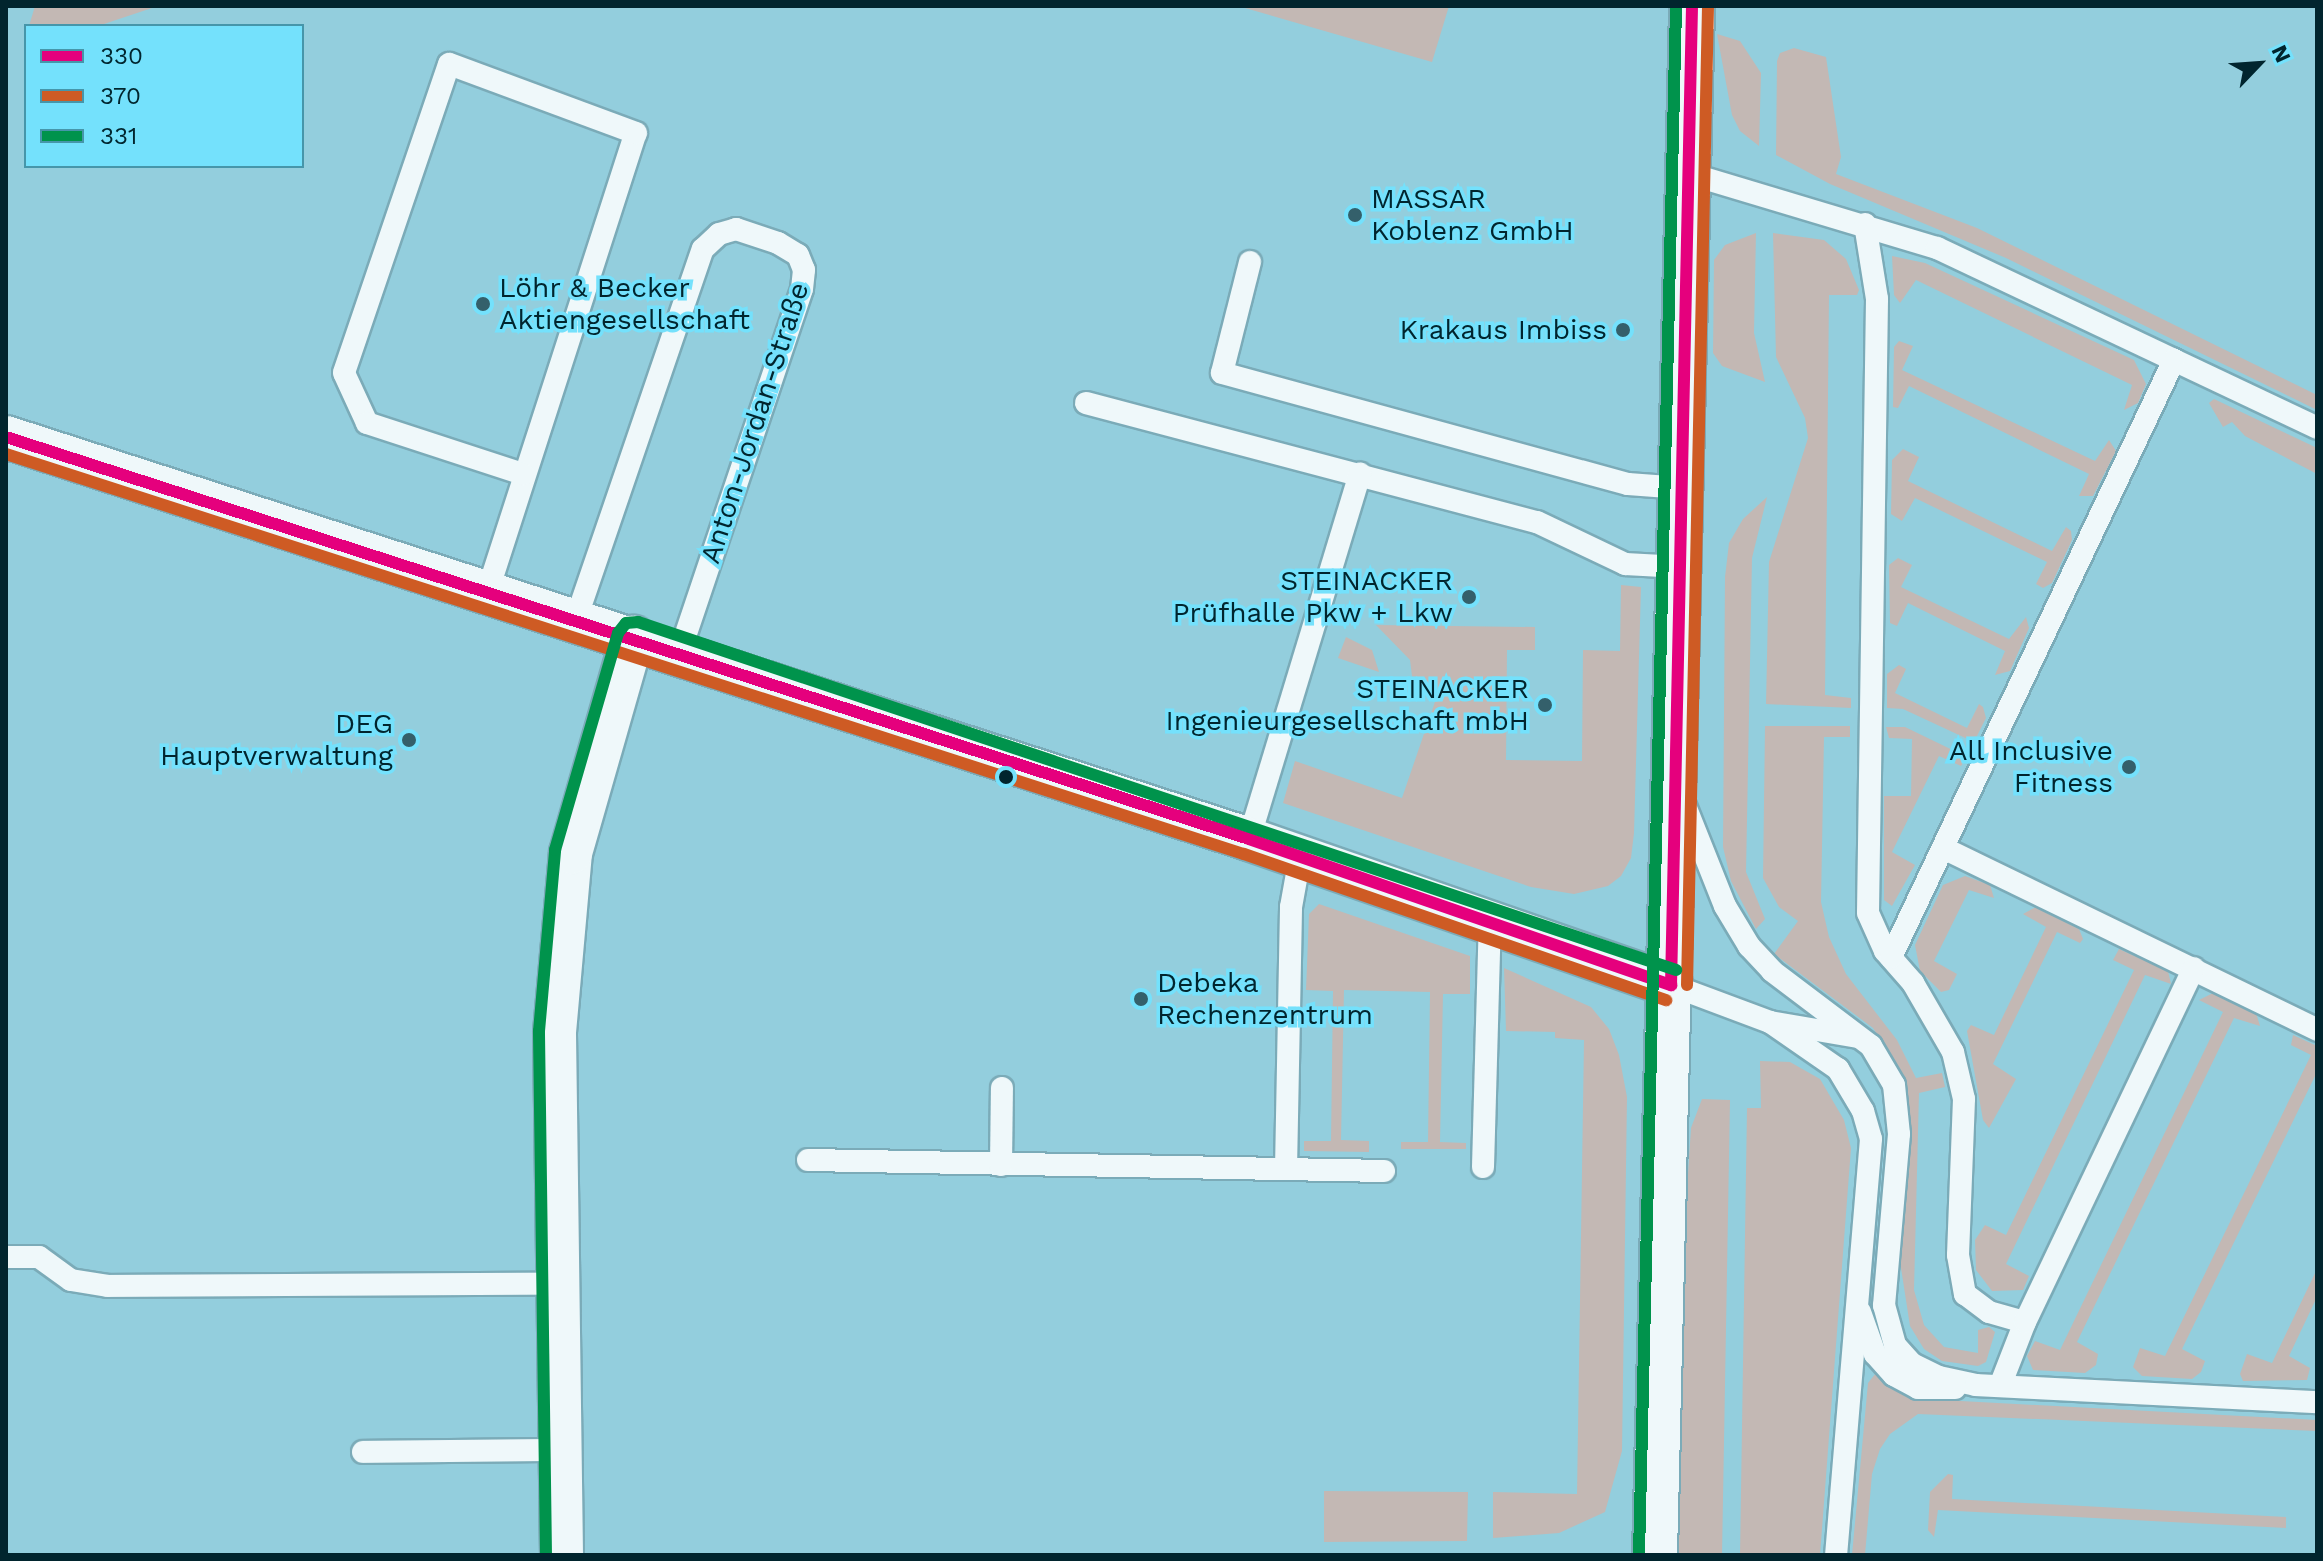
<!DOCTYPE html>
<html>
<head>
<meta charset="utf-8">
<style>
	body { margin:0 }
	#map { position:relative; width:2323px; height:1561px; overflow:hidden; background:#93cedd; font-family:"Work Sans",sans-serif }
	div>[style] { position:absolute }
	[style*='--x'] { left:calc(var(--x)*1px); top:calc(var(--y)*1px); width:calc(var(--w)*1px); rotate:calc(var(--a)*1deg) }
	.green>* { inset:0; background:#c3b8b4 }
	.roads { filter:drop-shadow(2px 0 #7babb8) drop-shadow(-2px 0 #7babb8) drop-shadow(0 2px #7babb8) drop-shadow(0 -2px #7babb8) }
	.service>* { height:22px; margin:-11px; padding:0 11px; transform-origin:11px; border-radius:11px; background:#eff8fa }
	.minor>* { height:42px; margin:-21px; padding:0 21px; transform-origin:21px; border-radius:21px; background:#eff8fa }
	.tertiary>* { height:44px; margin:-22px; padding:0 22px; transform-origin:22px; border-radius:22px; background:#eff8fa }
	.bus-1>* { height:12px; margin:-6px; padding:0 6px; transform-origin:6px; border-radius:6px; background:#e5007d }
	.bus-2>* { height:12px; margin:-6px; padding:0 6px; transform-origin:6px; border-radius:6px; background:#ce5b24 }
	.bus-3>* { height:12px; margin:-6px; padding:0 6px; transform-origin:6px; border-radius:6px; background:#00934c }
	.dots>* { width:22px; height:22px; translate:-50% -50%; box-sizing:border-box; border:4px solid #74e1fc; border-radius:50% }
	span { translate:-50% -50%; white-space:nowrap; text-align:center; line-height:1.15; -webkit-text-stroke:7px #74e1fc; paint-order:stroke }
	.poi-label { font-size:28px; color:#01252e }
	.left { translate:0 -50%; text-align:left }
	.right { translate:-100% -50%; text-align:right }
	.street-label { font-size:28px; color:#01252e }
	.frame { position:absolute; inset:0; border:8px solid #01252e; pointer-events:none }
	.legend { position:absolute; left:24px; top:24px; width:280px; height:144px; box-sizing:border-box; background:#74e1fc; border:2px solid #4696aa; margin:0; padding:10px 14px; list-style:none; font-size:24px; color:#01252e }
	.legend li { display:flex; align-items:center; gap:16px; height:40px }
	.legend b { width:40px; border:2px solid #4696aa }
	.north { position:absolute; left:2219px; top:24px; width:80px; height:80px; -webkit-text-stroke:6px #74e1fc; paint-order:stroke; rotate:65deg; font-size:22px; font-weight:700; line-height:32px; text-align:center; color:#01252e }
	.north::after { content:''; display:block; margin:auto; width:28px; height:36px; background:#01252e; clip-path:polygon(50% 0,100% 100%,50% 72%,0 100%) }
</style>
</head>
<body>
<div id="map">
	<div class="green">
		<i style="clip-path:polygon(35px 6px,158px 6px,98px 26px,29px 26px)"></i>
		<i style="clip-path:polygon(1238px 6px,1449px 6px,1432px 62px)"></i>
		<i style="clip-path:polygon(1717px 34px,1740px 41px,1761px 73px,1759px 146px,1740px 131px,1732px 115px)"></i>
		<i style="clip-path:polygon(1794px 48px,1826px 57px,1841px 157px,1836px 174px,1977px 228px,2317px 395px,2317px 410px,2006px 258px,1830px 184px,1776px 155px,1777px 61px,1780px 53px)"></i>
		<i style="clip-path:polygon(1756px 233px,1754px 333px,1765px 382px,1722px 366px,1713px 353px,1714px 260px,1725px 245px)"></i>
		<i style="clip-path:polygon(1773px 233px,1824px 240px,1846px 259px,1859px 290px,1857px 295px,1829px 295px,1825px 695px,1851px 698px,1851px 708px,1766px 704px,1769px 562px,1808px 438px,1805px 418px,1776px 357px)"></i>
		<i style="clip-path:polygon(1892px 256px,1925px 263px,2134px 360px,2146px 384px,2138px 403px,2124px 410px,2132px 385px,1916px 280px,1900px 303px,1894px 295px)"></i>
		<i style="clip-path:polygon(1899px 341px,1913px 346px,1902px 370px,2095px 461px,2109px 440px,2116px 451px,2093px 496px,2079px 496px,2089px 474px,1909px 386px,1898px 408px,1893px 407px,1894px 347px)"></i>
		<i style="clip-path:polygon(2214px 399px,2317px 448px,2317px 474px,2245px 436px,2232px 422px,2223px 427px,2209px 403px)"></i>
		<i style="clip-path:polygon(1903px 449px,1919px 457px,1908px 481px,2052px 551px,2066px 527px,2071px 531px,2072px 540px,2052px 583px,2043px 588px,2036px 584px,2047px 562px,1915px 498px,1902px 521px,1891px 514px,1892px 460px)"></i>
		<i style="clip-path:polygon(1767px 497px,1752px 558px,1746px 872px,1765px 919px,1756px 929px,1731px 881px,1723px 847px,1725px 577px,1729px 543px,1743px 519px)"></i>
		<i style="clip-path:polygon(1898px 558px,1912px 565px,1901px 587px,2009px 639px,2026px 617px,2029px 628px,2010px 671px,1995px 675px,2005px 651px,1908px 603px,1897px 626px,1890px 623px,1889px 565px)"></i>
		<i style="clip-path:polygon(1621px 585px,1641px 587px,1634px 833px,1631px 858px,1621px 876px,1608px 886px,1574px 894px,1531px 887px,1283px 803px,1295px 761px,1402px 798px,1438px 693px,1413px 684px,1410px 660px,1376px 625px,1535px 627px,1535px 650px,1507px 650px,1506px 760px,1582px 761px,1583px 650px,1620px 651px)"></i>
		<i style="clip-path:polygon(1346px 637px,1372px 650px,1379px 672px,1338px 658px)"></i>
		<i style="clip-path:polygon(1899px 665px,1906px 669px,1895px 693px,1967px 728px,1979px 704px,1983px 707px,1986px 718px,1974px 742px,1903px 709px,1887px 708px,1887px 674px)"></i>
		<i style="clip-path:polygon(1765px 726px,1850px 726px,1850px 737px,1824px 737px,1821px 902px,1829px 937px,1846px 974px,1897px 1040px,1916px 1078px,1942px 1073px,1945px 1087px,1919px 1093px,1914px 1290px,1924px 1325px,1944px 1347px,1978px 1353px,1978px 1330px,1989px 1327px,1995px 1332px,1986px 1362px,1978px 1366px,1942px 1361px,1924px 1349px,1910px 1326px,1899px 1255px,1908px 1111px,1899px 1070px,1873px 1028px,1774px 954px,1798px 921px,1779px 907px,1763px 878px)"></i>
		<i style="clip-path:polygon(1886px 727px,1905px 727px,1967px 757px,1961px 766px,1939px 756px,1892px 852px,1915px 865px,1892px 906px,1884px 900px,1884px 796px,1911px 796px,1912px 739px,1889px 738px)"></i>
		<i style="clip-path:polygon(1965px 876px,1990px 885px,1994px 898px,1969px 890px,1934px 961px,1957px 974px,1949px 990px,1941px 992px,1920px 971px,1915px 945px,1943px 885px)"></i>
		<i style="clip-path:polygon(1319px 904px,1470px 956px,1470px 994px,1443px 994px,1440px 1142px,1466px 1143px,1466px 1149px,1401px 1149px,1401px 1142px,1428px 1142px,1430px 992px,1344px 990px,1341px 1140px,1369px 1141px,1369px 1152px,1304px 1151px,1304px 1141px,1331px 1141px,1333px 991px,1306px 990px,1309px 914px)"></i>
		<i style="clip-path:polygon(2036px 907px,2079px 929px,2083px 939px,2080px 943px,2057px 932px,1993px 1064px,2016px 1079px,1989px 1128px,1983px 1120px,1967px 1031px,1971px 1025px,1994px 1035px,2046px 927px,2023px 914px)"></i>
		<i style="clip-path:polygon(2119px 949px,2168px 971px,2171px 984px,2145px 975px,2006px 1264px,2029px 1276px,2023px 1290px,1992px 1291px,1976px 1270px,1975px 1240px,1985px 1225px,2006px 1235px,2134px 970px,2113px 960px)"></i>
		<i style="clip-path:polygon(1504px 968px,1591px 1007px,1609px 1029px,1619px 1055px,1627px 1097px,1622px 1451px,1605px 1512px,1559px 1533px,1493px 1538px,1493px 1492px,1577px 1494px,1584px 1040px,1555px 1038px,1555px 1032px,1506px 1031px)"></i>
		<i style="clip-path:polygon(2213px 993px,2256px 1013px,2260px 1026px,2234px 1018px,2077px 1342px,2098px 1354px,2096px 1365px,2085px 1373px,2033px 1370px,2027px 1356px,2035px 1341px,2060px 1350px,2223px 1012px,2199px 1000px)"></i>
		<i style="clip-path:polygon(2293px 1035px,2317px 1046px,2317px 1072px,2182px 1349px,2205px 1361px,2201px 1372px,2192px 1379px,2142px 1376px,2133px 1367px,2140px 1348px,2165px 1356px,2311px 1055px,2291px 1045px)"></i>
		<i style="clip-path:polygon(1760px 1061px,1790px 1062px,1820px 1079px,1844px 1120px,1851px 1148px,1820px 1555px,1740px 1555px,1747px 1108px,1761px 1108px)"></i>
		<i style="clip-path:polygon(1702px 1099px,1730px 1100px,1722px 1555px,1675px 1555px,1680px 1295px,1691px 1128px)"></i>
		<i style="clip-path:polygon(2317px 1269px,2317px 1297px,2289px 1356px,2310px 1368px,2307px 1380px,2243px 1381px,2240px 1374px,2247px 1354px,2272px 1363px)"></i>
		<i style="clip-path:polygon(1876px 1373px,1900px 1391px,1924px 1399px,2317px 1420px,2317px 1431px,1918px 1414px,1890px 1434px,1880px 1449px,1872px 1474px,1865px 1555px,1852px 1555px,1868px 1383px)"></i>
		<i style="clip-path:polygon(1948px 1474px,1953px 1475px,1952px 1499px,2286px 1517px,2286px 1528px,1938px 1510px,1934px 1537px,1928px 1530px,1930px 1492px)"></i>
		<i style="clip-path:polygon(1324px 1491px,1468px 1492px,1467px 1541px,1324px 1542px)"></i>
	</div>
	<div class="roads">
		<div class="service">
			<i style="--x:1687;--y:173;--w:261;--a:16.7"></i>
			<i style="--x:1937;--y:248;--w:420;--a:25.3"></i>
			<i style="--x:1865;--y:224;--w:76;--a:80.9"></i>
			<i style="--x:1877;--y:299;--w:614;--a:90.84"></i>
			<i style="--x:1868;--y:913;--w:42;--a:65.9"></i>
			<i style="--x:1885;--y:951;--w:43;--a:48.8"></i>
			<i style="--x:1913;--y:983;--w:80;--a:59.9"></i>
			<i style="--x:1953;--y:1052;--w:48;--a:76.8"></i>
			<i style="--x:1964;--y:1099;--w:156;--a:92.2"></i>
			<i style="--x:1958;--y:1255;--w:40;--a:80"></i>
			<i style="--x:1965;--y:1294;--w:30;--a:37"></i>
			<i style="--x:1989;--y:1312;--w:37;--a:16"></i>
			<i style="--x:1250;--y:262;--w:114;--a:104.2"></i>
			<i style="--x:1222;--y:373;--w:421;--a:15.3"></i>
			<i style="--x:1628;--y:484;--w:54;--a:4.2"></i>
			<i style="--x:1086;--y:403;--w:466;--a:14.8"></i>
			<i style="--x:1537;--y:522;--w:98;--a:25.5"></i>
			<i style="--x:1625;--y:564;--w:56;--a:3.1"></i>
			<i style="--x:488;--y:590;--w:480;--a:-72.1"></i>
			<i style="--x:636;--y:133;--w:199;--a:-159.7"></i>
			<i style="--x:449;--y:64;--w:326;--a:108.8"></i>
			<i style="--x:344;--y:373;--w:55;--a:65.3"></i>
			<i style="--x:367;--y:423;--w:164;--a:18.1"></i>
			<i style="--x:576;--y:619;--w:391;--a:-71.1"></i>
			<i style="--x:703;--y:249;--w:22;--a:-43"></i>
			<i style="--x:719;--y:234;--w:18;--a:-16"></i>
			<i style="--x:736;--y:229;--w:44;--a:18.4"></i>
			<i style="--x:778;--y:243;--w:23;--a:31"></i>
			<i style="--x:798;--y:255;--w:16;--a:68"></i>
			<i style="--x:804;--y:270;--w:19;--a:96"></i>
			<i style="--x:802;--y:289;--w:386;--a:108.6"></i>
			<i style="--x:1684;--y:803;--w:111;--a:68.3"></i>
			<i style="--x:1725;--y:906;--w:47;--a:59"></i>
			<i style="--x:1749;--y:946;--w:34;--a:47"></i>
			<i style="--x:1772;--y:971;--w:124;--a:37.1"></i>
			<i style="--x:1871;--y:1046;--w:45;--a:59.5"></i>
			<i style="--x:1894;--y:1085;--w:49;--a:84.2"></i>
			<i style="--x:1899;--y:1134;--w:172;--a:95"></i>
			<i style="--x:1884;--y:1305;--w:41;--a:74.6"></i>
			<i style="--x:1895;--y:1345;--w:25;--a:48"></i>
			<i style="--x:1912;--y:1364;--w:30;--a:26"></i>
			<i style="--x:1939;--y:1377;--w:38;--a:12"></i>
			<i style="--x:1976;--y:1385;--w:341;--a:2.9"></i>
			<i style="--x:1249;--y:839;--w:382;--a:-73.1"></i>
			<i style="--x:1943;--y:848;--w:416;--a:25.9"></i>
			<i style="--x:1891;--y:957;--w:661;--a:-64.64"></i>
			<i style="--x:1671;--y:985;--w:106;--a:20.5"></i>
			<i style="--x:1770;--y:1022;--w:89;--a:9.7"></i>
			<i style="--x:1770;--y:1022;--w:83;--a:34.7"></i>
			<i style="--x:1838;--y:1069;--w:49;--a:59.2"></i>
			<i style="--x:1863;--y:1111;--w:29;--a:74"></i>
			<i style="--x:1871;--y:1139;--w:417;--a:94.8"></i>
			<i style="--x:808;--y:1160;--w:576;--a:1.09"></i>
			<i style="--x:1001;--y:1165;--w:77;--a:-89.3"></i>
			<i style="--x:1483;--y:1167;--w:244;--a:-88.4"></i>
			<i style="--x:1286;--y:1169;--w:262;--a:-88.9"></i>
			<i style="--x:1291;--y:907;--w:51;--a:-79.8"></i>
			<i style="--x:6;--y:1257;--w:33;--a:0"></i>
			<i style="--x:39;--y:1257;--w:39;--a:36"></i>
			<i style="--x:71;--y:1280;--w:37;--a:9"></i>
			<i style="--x:108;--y:1286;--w:452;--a:-0.3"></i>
			<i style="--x:1860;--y:1312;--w:45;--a:70.3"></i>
			<i style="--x:1875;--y:1354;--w:28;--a:48"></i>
			<i style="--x:1894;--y:1375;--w:27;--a:28"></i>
			<i style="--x:1918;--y:1388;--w:37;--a:0"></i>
			<i style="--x:2000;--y:1386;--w:69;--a:-68.7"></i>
			<i style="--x:2025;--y:1322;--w:392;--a:-64.5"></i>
			<i style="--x:363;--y:1452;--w:198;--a:-0.6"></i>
		</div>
		<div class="minor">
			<i style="--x:6;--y:437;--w:1306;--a:17.92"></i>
			<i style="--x:1249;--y:839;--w:447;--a:19.1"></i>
			<i style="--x:562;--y:1555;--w:523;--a:-90.77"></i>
			<i style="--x:555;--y:1032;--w:180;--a:-84.9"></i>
			<i style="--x:571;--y:853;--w:225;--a:-74"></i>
		</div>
		<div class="tertiary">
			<i style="--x:1655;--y:1555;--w:1549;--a:-88.63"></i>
		</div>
	</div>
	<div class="bus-1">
		<i style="--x:6;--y:437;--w:1306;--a:17.92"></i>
		<i style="--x:1249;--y:839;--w:447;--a:19.1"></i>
		<i style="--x:1671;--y:985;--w:979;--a:-88.77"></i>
	</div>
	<div class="bus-2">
		<i style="--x:6;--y:454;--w:1301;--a:17.91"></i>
		<i style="--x:1244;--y:854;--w:447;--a:19.1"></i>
		<i style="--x:1687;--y:985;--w:979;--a:-88.77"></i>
	</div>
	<div class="bus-3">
		<i style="--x:546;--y:1555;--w:524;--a:-90.77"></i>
		<i style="--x:539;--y:1031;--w:182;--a:-84.9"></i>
		<i style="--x:555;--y:850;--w:226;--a:-73.8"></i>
		<i style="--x:618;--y:633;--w:13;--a:-51"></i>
		<i style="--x:626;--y:623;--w:12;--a:-5"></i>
		<i style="--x:638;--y:622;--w:1095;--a:18.53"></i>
		<i style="--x:1639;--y:1555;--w:1549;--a:-88.63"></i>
	</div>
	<div class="dots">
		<i style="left:1355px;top:215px;background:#34606b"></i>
		<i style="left:483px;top:304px;background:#34606b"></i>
		<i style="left:1623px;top:330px;background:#34606b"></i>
		<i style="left:1469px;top:597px;background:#34606b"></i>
		<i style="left:1545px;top:705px;background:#34606b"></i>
		<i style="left:409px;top:740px;background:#34606b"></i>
		<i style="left:2129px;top:767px;background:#34606b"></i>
		<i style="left:1006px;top:777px;background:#01252e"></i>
		<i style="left:1141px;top:999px;background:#34606b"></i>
	</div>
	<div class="poi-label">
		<span class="left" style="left:1371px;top:215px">MASSAR<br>Koblenz GmbH</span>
		<span class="left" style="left:499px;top:304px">Löhr &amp; Becker<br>Aktiengesellschaft</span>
		<span class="right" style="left:1607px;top:330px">Krakaus Imbiss</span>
		<span class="right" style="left:1453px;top:597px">STEINACKER<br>Prüfhalle Pkw + Lkw</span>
		<span class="right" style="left:1529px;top:705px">STEINACKER<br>Ingenieurgesellschaft mbH</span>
		<span class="right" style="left:393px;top:740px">DEG<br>Hauptverwaltung</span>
		<span class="right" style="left:2113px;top:767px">All Inclusive<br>Fitness</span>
		<span class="left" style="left:1157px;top:999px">Debeka<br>Rechenzentrum</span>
	</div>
	<div class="street-label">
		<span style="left:755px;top:423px;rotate:-72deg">Anton-Jordan-Straße</span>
	</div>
	<div class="frame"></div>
	<ul class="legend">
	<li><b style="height:10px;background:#e5007d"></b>330</li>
	<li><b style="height:10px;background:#ce5b24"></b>370</li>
	<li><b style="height:10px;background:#00934c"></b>331</li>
	</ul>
	<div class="north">N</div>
</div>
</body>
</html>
